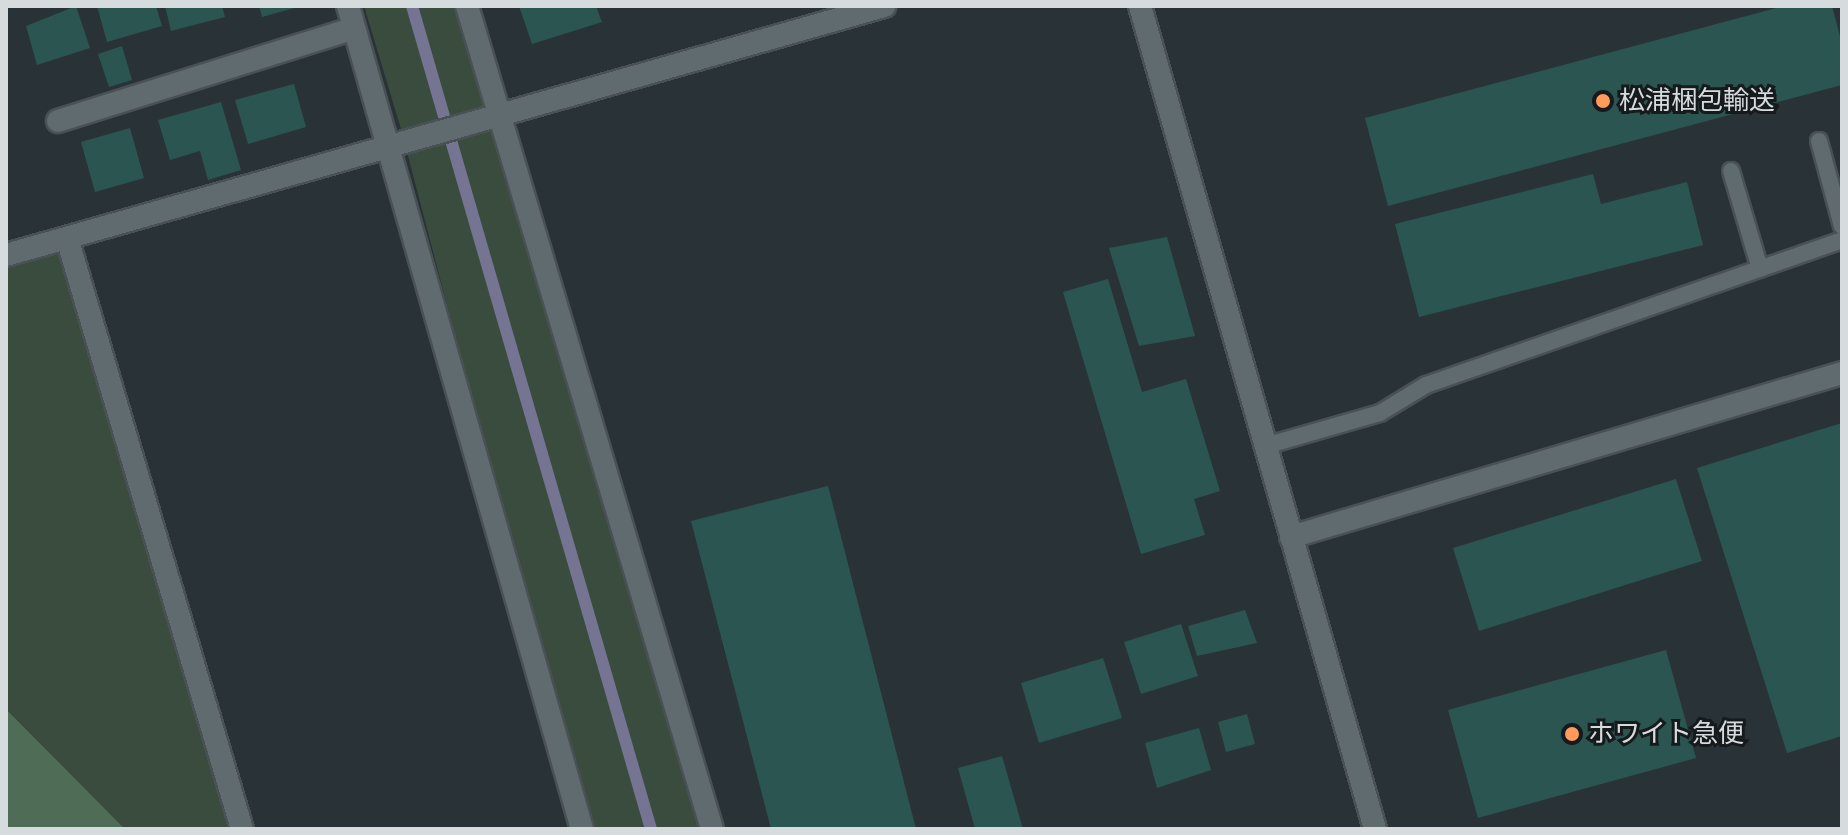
<!DOCTYPE html>
<html>
<head>
<meta charset="utf-8">
<style>
	body { margin:0 }
	#map { position:relative; width:1848px; height:835px; overflow:hidden; background:#293337; font-family:Helvetica,"Noto Sans JP",sans-serif }
	div>[style] { position:absolute }
	[style*='--x'] { left:calc(var(--x)*1px); top:calc(var(--y)*1px); width:calc(var(--w)*1px); rotate:calc(var(--a)*1deg) }
	.green>* { inset:0; background:#394c3e }
	.forest>* { inset:0; background:#4f6c57 }
	.stream>* { height:12px; margin:-6px; padding:0 6px; transform-origin:6px; border-radius:6px; background:#757493 }
	.building>* { inset:0; background:#2b5550 }
	.roads { filter:drop-shadow(2px 0 #495154) drop-shadow(-2px 0 #495154) drop-shadow(0 2px #495154) drop-shadow(0 -2px #495154) }
	.service>* { height:16px; margin:-8px; padding:0 8px; transform-origin:8px; border-radius:8px; background:#606b6f }
	.minor>* { height:22px; margin:-11px; padding:0 11px; transform-origin:11px; border-radius:11px; background:#606b6f }
	.tertiary>* { height:22px; margin:-11px; padding:0 11px; transform-origin:11px; border-radius:11px; background:#606b6f }
	.dots>* { width:22px; height:22px; translate:-50% -50%; box-sizing:border-box; border:4px solid #161a1c; border-radius:50% }
	span { translate:-50% -50%; white-space:nowrap; text-align:center; line-height:1.15; -webkit-text-stroke:6px #161a1c; paint-order:stroke }
	.poi-label { font-size:26px; color:#d6dcde }
	.left { translate:0 -50%; text-align:left }
	.frame { position:absolute; inset:0; border:8px solid #d6dcde; pointer-events:none }
</style>
</head>
<body>
<div id="map">
	<div class="green">
		<i style="clip-path:polygon(364px 6px,470px 6px,710px 829px,584px 829px,401px 129px)"></i>
		<i style="clip-path:polygon(62px 250px,237px 829px,125px 829px,6px 709px,6px 265px)"></i>
	</div>
	<div class="forest">
		<i style="clip-path:polygon(6px 709px,125px 829px,6px 829px)"></i>
	</div>
	<div class="stream">
		<i style="--x:412;--y:6;--w:857;--a:73.81"></i>
	</div>
	<div class="building">
		<i style="clip-path:polygon(76px 6px,90px 48px,37px 65px,26px 26px)"></i>
		<i style="clip-path:polygon(97px 6px,156px 6px,162px 26px,107px 42px)"></i>
		<i style="clip-path:polygon(165px 6px,222px 6px,225px 17px,171px 31px)"></i>
		<i style="clip-path:polygon(259px 6px,297px 6px,298px 7px,262px 17px)"></i>
		<i style="clip-path:polygon(519px 6px,596px 6px,602px 22px,532px 44px)"></i>
		<i style="clip-path:polygon(1784px 6px,1832px 6px,1842px 44px,1842px 85px,1388px 206px,1365px 118px)"></i>
		<i style="clip-path:polygon(122px 46px,132px 80px,109px 87px,98px 54px)"></i>
		<i style="clip-path:polygon(294px 84px,306px 127px,248px 144px,235px 100px)"></i>
		<i style="clip-path:polygon(221px 102px,241px 170px,208px 180px,200px 151px,170px 160px,158px 120px)"></i>
		<i style="clip-path:polygon(130px 128px,144px 178px,95px 192px,81px 142px)"></i>
		<i style="clip-path:polygon(1593px 174px,1601px 204px,1687px 182px,1703px 245px,1419px 317px,1395px 224px)"></i>
		<i style="clip-path:polygon(1167px 237px,1195px 336px,1139px 346px,1109px 248px)"></i>
		<i style="clip-path:polygon(1108px 279px,1142px 392px,1186px 379px,1220px 491px,1194px 499px,1205px 535px,1141px 554px,1063px 292px)"></i>
		<i style="clip-path:polygon(1842px 423px,1842px 736px,1787px 753px,1697px 468px)"></i>
		<i style="clip-path:polygon(1676px 479px,1702px 561px,1479px 631px,1453px 548px)"></i>
		<i style="clip-path:polygon(828px 486px,916px 829px,771px 829px,691px 521px)"></i>
		<i style="clip-path:polygon(1245px 610px,1257px 643px,1197px 656px,1188px 626px)"></i>
		<i style="clip-path:polygon(1181px 624px,1198px 676px,1141px 694px,1124px 642px)"></i>
		<i style="clip-path:polygon(1666px 650px,1696px 758px,1478px 818px,1448px 710px)"></i>
		<i style="clip-path:polygon(1103px 658px,1122px 718px,1039px 743px,1021px 683px)"></i>
		<i style="clip-path:polygon(1247px 714px,1255px 744px,1226px 752px,1218px 722px)"></i>
		<i style="clip-path:polygon(1199px 728px,1211px 770px,1157px 788px,1145px 743px)"></i>
		<i style="clip-path:polygon(1002px 756px,1023px 829px,975px 829px,958px 768px)"></i>
	</div>
	<div class="roads">
		<div class="service">
			<i style="--x:1819;--y:141;--w:88;--a:74.9"></i>
			<i style="--x:1731;--y:171;--w:102;--a:73.5"></i>
			<i style="--x:1265;--y:446;--w:120;--a:-16"></i>
			<i style="--x:1380;--y:413;--w:54;--a:-31.3"></i>
			<i style="--x:1426;--y:385;--w:441;--a:-19.2"></i>
		</div>
		<div class="minor">
			<i style="--x:348;--y:6;--w:856;--a:74.13"></i>
			<i style="--x:467;--y:6;--w:859;--a:73.42"></i>
			<i style="--x:58;--y:121;--w:310;--a:-17.4"></i>
			<i style="--x:67;--y:238;--w:616;--a:73.51"></i>
			<i style="--x:6;--y:255;--w:913;--a:-15.83"></i>
			<i style="--x:1291;--y:537;--w:575;--a:-16.58"></i>
		</div>
		<div class="tertiary">
			<i style="--x:1140;--y:6;--w:856;--a:74.06"></i>
		</div>
	</div>
	<div class="dots">
		<i style="left:1603px;top:101px;background:#ff9b5a"></i>
		<i style="left:1572px;top:734px;background:#ff9b5a"></i>
	</div>
	<div class="poi-label">
		<span class="left" style="left:1619px;top:101px">松浦梱包輸送</span>
		<span class="left" style="left:1588px;top:734px">ホワイト急便</span>
	</div>
	<div class="frame"></div>
</div>
</body>
</html>
